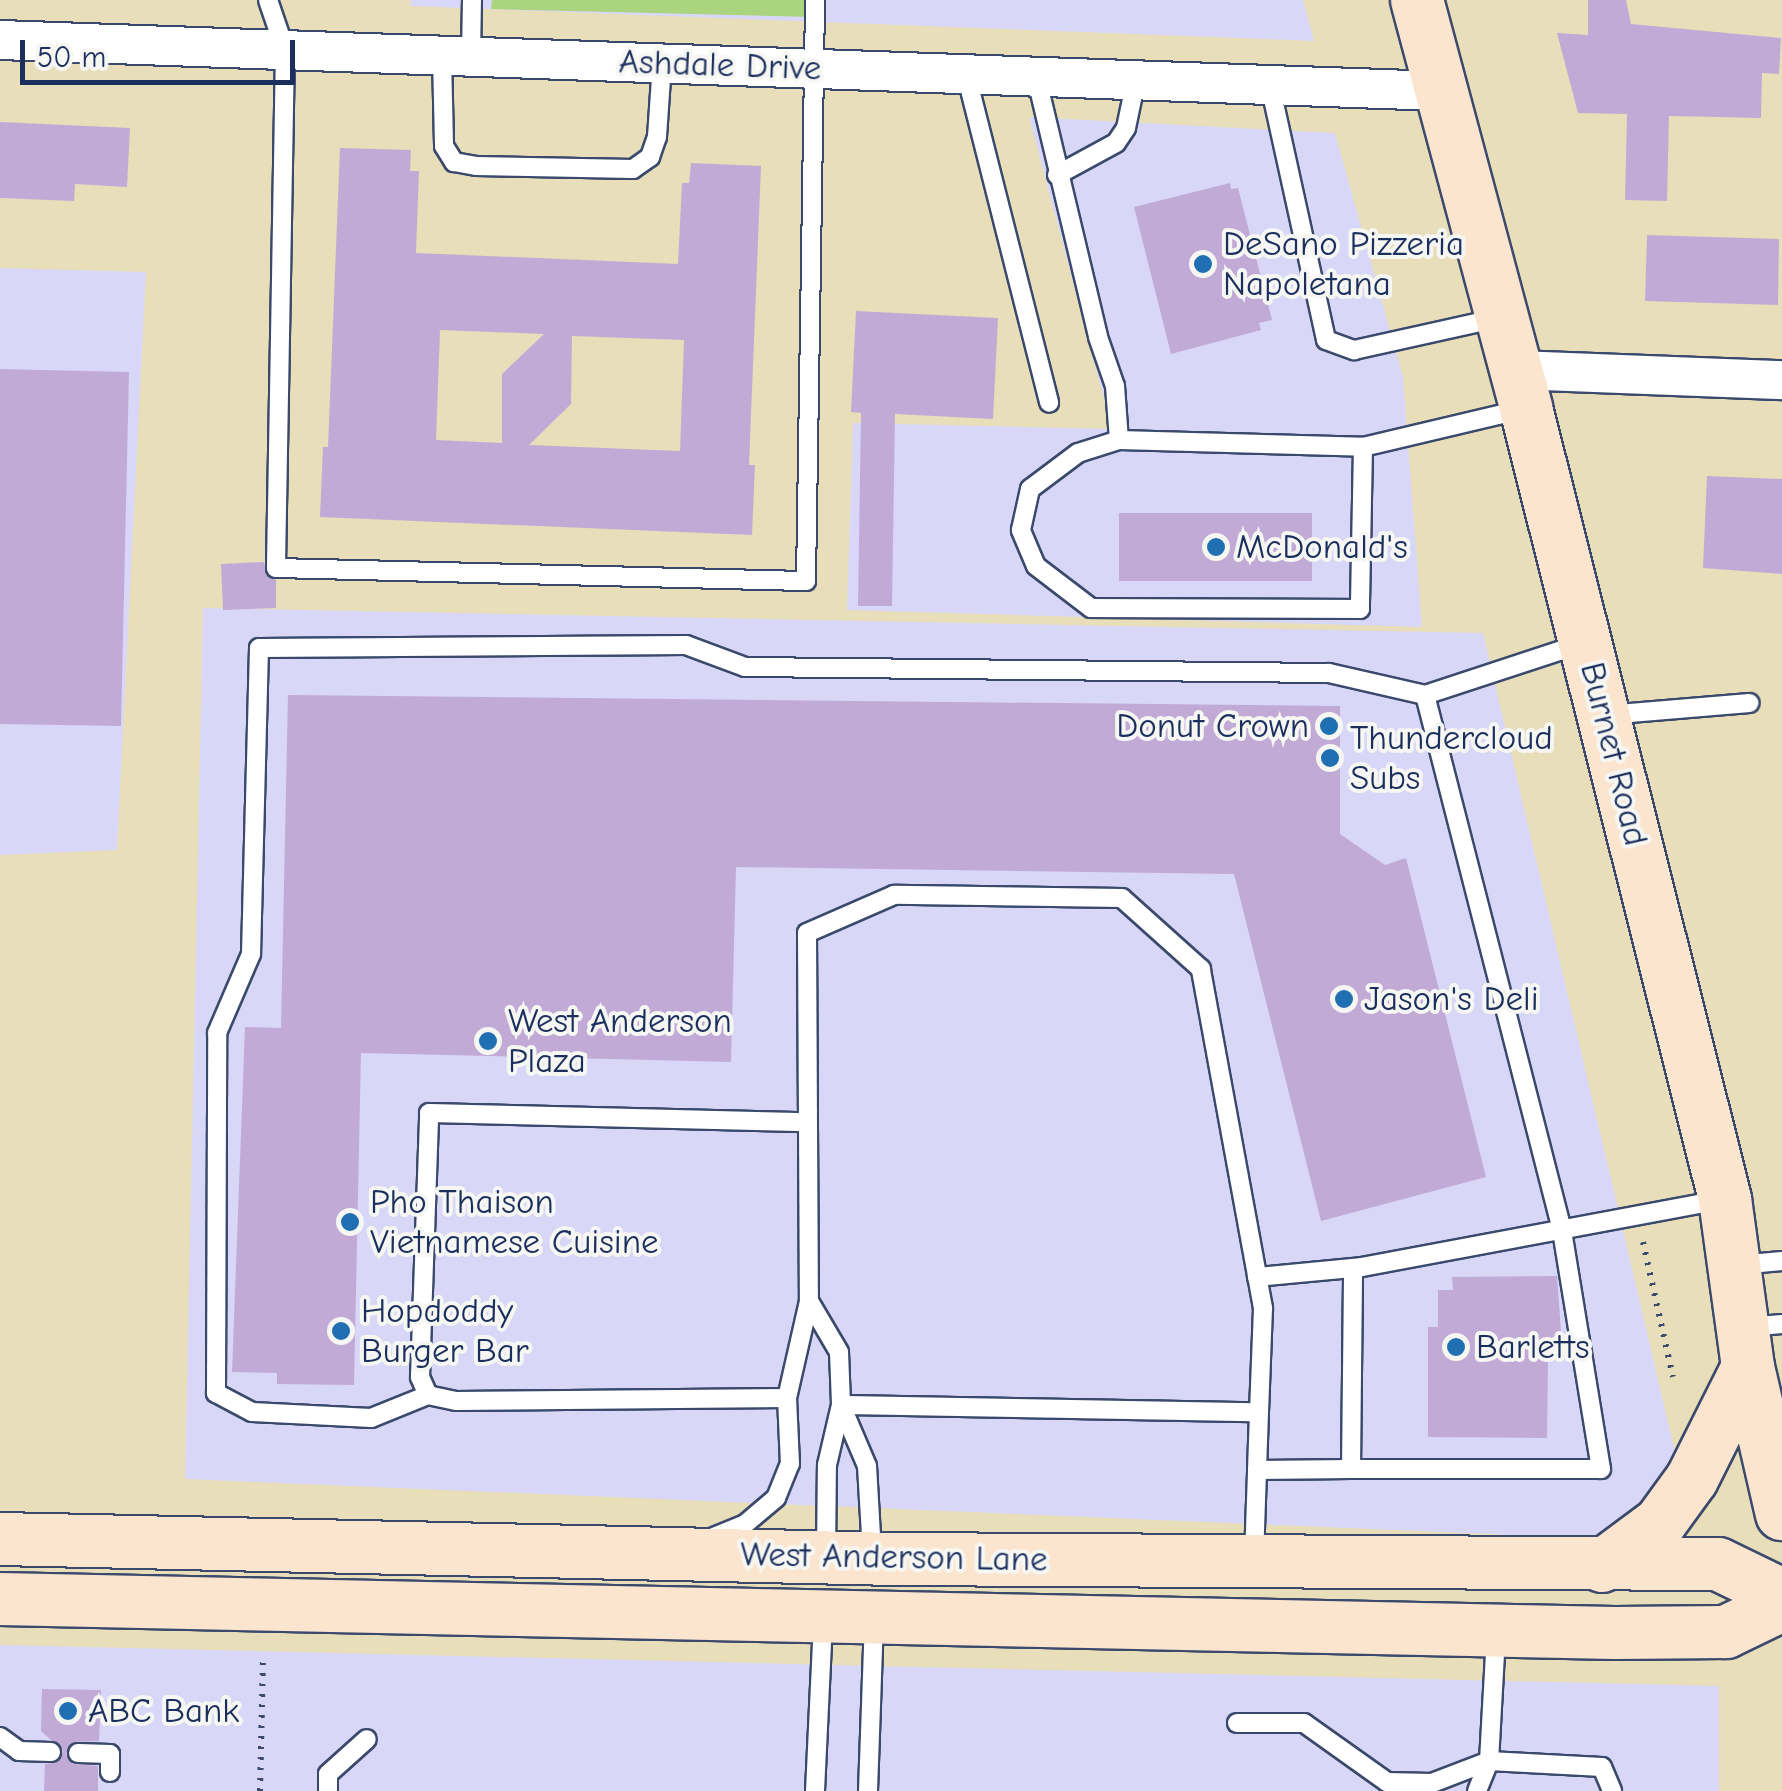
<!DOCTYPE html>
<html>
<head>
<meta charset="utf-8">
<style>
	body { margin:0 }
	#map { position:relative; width:1782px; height:1791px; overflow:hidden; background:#e8deb9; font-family:"Comic Neue",sans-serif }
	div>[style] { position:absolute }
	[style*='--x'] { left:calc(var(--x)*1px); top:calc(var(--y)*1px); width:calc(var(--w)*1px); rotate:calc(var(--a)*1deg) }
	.built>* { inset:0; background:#d8d7f8 }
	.green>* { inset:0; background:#abd47f }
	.building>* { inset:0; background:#c2aad6 }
	.path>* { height:6px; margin-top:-3px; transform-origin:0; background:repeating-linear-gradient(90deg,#3a496c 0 2.5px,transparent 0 10.5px) }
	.roads { filter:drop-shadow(2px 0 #3a496c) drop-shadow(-2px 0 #3a496c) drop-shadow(0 2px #3a496c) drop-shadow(0 -2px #3a496c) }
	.service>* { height:18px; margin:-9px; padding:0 9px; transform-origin:9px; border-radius:9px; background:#fff }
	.minor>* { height:38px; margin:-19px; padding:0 19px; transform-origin:19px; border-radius:19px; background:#fff }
	.secondary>* { height:52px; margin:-26px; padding:0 26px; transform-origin:26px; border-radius:26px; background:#fbe5cf }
	.dots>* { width:28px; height:28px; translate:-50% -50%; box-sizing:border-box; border:5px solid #f6f6f2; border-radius:50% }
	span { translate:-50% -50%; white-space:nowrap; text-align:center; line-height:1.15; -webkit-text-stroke:8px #f6f6f2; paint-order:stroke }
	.street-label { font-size:35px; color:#1b2f5e }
	.poi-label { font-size:35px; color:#1b2f5e }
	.left { translate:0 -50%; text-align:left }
	.right { translate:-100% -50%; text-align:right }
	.scale { position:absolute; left:20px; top:40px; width:275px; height:45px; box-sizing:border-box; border:5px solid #1b2f5e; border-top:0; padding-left:12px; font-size:30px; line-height:35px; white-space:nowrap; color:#1b2f5e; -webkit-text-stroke:8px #f6f6f2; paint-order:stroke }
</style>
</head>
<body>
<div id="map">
	<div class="built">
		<i style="clip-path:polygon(411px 0,1303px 0,1314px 41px,410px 6px)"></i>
		<i style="clip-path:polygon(1029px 117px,1335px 133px,1403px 377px,1422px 627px,847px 610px,853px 423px,1112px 429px)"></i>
		<i style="clip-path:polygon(0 268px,146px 272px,117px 850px,0 855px)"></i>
		<i style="clip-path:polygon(203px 608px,1483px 633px,1678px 1465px,1610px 1539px,185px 1479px)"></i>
		<i style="clip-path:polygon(0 1645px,1719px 1686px,1719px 1791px,0 1791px)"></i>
	</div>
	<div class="green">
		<i style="clip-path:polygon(492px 0,814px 0,815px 17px,491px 9px)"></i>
	</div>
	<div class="building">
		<i style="clip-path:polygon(1588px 0,1626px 0,1631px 24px,1781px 38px,1779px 74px,1762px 73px,1761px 118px,1669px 116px,1667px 201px,1625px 200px,1627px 114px,1578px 113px,1557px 33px,1588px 35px)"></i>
		<i style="clip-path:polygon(0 122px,130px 128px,127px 187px,75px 184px,74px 201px,0 198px)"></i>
		<i style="clip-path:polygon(evenodd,340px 148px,411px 150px,410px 171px,419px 171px,416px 253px,678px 264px,682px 183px,689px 183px,691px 163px,761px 166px,749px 465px,755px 465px,752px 535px,320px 517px,323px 447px,328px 447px,340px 148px,440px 330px,544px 334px,502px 374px,502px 443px,436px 440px,440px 330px,340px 148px,572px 336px,684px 340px,680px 451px,529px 445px,571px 404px,572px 336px)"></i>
		<i style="clip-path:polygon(1230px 183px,1231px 189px,1238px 188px,1272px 320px,1259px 323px,1261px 330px,1171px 354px,1134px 207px)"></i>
		<i style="clip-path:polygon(1647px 235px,1779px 239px,1778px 305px,1645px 301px)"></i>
		<i style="clip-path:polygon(856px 311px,998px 318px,993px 419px,895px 414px,892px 606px,858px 606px,861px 413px,851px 412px)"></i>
		<i style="clip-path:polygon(0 369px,129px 372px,121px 726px,0 724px)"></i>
		<i style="clip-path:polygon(1707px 476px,1782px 479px,1782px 574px,1703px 568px)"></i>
		<i style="clip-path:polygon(1119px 513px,1312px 513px,1312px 581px,1119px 581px)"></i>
		<i style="clip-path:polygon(264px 562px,266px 575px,276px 580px,276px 608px,223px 610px,221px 564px)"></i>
		<i style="clip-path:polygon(288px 695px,1340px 706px,1340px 834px,1385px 865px,1406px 858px,1486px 1177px,1321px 1221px,1234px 874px,736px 867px,731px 1062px,361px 1053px,354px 1385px,277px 1384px,277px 1373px,232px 1372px,245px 1027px,281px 1028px)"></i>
		<i style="clip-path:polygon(1557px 1276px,1563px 1359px,1548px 1359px,1547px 1438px,1428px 1437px,1428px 1327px,1438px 1327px,1438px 1290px,1453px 1290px,1452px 1277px)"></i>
		<i style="clip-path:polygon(42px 1689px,101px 1690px,99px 1741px,73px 1742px,66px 1754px,72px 1764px,98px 1766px,98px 1791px,44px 1791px,45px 1764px,58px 1762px,63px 1751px,41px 1731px)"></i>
	</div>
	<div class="path">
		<i style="--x:1643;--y:1242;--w:138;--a:77.5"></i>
		<i style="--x:260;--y:1791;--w:135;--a:-88.7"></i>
	</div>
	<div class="roads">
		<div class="service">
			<i style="--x:268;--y:0;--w:53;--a:71.2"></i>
			<i style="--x:285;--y:50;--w:518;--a:91"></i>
			<i style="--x:276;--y:568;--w:530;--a:1.41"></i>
			<i style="--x:806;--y:581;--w:581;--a:-89.11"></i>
			<i style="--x:442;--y:56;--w:90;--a:88.7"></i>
			<i style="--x:444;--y:146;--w:19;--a:58"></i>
			<i style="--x:454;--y:162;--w:22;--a:10"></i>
			<i style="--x:476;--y:166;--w:157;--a:1.1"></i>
			<i style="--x:633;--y:169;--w:21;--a:-35"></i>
			<i style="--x:650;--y:157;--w:21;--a:-71"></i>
			<i style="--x:657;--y:137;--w:74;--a:-86.1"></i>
			<i style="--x:471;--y:56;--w:56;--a:-89"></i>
			<i style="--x:966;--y:74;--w:339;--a:75.8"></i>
			<i style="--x:1036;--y:76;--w:268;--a:76.6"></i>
			<i style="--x:1098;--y:337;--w:52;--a:70.9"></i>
			<i style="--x:1115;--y:386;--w:54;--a:85.8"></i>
			<i style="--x:1270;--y:85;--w:261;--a:77.6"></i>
			<i style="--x:1326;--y:340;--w:30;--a:20"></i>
			<i style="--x:1354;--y:350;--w:148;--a:-12.5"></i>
			<i style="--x:1057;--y:175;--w:67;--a:-28.5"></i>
			<i style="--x:1116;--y:143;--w:18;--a:-56"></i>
			<i style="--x:1126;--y:128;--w:49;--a:-78.2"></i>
			<i style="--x:1363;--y:447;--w:162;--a:91.1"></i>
			<i style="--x:1360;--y:609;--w:269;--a:-179.8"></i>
			<i style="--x:1091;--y:608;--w:69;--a:-142.6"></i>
			<i style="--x:1036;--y:566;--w:39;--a:-113"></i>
			<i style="--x:1021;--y:530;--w:42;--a:-77.6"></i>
			<i style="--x:1030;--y:489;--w:60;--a:-36.9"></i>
			<i style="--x:1078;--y:453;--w:43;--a:-17.6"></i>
			<i style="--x:1119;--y:440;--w:244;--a:1.6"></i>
			<i style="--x:1363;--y:447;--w:165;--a:-13.3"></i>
			<i style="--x:1606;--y:715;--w:144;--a:-4.8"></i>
			<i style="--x:1738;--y:1265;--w:44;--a:-5.2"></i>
			<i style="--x:1257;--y:1277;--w:105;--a:-5.4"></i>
			<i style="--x:1362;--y:1267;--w:364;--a:-10.6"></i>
			<i style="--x:1748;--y:1327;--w:34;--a:-5"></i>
			<i style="--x:428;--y:1395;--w:61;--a:158"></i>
			<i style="--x:371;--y:1418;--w:119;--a:-177.1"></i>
			<i style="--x:252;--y:1412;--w:41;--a:-152.2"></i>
			<i style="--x:216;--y:1393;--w:360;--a:-89.8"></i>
			<i style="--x:217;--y:1033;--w:86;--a:-66.7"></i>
			<i style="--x:251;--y:954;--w:306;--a:-88.5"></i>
			<i style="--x:259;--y:648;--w:427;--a:-0.4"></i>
			<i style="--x:686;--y:645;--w:63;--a:20.4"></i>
			<i style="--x:745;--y:667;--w:584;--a:0.59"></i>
			<i style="--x:1329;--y:673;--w:98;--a:12.9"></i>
			<i style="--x:787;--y:1398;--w:331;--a:179.5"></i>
			<i style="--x:456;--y:1401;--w:29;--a:-168"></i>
			<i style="--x:428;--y:1395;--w:20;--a:-114"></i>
			<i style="--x:420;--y:1377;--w:264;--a:-88"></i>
			<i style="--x:429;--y:1113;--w:379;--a:1.4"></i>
			<i style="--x:1351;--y:1469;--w:250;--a:0"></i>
			<i style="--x:1601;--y:1469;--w:242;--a:-99.3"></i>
			<i style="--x:1562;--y:1230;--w:552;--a:-104.36"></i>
			<i style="--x:1425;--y:695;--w:163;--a:-18.2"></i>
			<i style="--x:1257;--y:1470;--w:94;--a:-0.6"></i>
			<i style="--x:1351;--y:1469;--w:201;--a:-89.4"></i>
			<i style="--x:711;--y:1538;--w:35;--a:-22"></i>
			<i style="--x:744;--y:1525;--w:42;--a:-40.2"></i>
			<i style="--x:776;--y:1498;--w:37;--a:-68"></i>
			<i style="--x:790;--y:1464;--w:66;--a:-92.6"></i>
			<i style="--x:787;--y:1398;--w:99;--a:-77.2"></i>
			<i style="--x:826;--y:1555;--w:90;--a:-89.4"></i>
			<i style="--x:827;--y:1465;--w:62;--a:-76.9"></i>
			<i style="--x:841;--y:1405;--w:66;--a:66.9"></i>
			<i style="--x:867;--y:1466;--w:86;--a:86.7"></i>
			<i style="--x:1254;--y:1558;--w:88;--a:-88"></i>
			<i style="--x:1257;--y:1470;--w:58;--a:-88"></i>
			<i style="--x:1259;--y:1412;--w:104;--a:-87.8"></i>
			<i style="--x:1263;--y:1308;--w:345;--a:-100.4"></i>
			<i style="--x:1201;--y:969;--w:106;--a:-138.1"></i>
			<i style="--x:1122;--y:898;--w:228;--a:-179.2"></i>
			<i style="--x:894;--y:895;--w:95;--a:156.4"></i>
			<i style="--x:807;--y:933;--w:368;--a:89.7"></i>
			<i style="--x:809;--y:1301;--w:59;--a:59.5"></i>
			<i style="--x:839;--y:1352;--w:53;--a:87.8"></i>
			<i style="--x:841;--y:1405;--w:418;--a:1"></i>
			<i style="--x:1237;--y:1723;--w:67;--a:0"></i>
			<i style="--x:1304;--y:1723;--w:102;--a:35.4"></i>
			<i style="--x:1387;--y:1782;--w:45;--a:1.3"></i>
			<i style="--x:1432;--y:1783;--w:61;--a:-21.1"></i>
			<i style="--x:1489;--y:1761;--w:113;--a:3"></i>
			<i style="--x:1602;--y:1767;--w:26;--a:67"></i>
			<i style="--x:0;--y:1737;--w:24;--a:36"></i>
			<i style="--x:19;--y:1751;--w:32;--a:2"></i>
			<i style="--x:78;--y:1753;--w:32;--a:2"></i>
			<i style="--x:110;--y:1754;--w:18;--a:90"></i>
			<i style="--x:328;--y:1791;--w:17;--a:-90"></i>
			<i style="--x:328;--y:1774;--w:52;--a:-41.9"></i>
			<i style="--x:815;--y:1791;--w:172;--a:-87.3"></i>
			<i style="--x:868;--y:1791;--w:169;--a:-88"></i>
			<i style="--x:1477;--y:1791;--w:32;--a:-68"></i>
			<i style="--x:1489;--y:1761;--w:126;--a:-86.8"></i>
		</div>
		<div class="minor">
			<i style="--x:0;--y:40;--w:1440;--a:2.03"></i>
			<i style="--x:1516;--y:370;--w:266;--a:2.2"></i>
		</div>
		<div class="secondary">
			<i style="--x:1417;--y:0;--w:422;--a:75"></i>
			<i style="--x:1526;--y:408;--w:816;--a:75.88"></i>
			<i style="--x:1725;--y:1199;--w:170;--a:82.2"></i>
			<i style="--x:1748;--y:1367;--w:151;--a:77"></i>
			<i style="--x:0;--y:1539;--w:893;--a:1.28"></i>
			<i style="--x:893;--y:1559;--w:825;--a:0.35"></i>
			<i style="--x:1718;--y:1564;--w:71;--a:25.8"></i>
			<i style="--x:1602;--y:1566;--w:72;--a:-36.6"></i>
			<i style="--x:1660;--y:1523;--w:54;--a:-54"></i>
			<i style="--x:1692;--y:1479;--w:125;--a:-63.4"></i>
			<i style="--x:0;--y:1599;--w:1615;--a:1.21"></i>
			<i style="--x:1615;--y:1633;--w:111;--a:-0.5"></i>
			<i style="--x:1726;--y:1632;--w:62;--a:-25.7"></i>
		</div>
	</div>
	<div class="dots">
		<i style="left:1203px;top:264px;background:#1f6fb2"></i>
		<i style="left:1216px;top:547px;background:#1f6fb2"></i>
		<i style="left:1329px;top:726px;background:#1f6fb2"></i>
		<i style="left:1330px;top:758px;background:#1f6fb2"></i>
		<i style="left:1344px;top:999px;background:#1f6fb2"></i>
		<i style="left:488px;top:1041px;background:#1f6fb2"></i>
		<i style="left:350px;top:1222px;background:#1f6fb2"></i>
		<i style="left:341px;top:1331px;background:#1f6fb2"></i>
		<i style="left:1456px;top:1347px;background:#1f6fb2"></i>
		<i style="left:68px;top:1711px;background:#1f6fb2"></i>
	</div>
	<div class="street-label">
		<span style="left:720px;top:65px;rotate:2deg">Ashdale Drive</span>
		<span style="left:1614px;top:754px;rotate:76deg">Burnet Road</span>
		<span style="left:894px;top:1557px;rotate:1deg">West Anderson Lane</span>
	</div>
	<div class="poi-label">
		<span class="left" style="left:1223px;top:264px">DeSano Pizzeria<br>Napoletana</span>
		<span class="left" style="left:1236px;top:547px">McDonald's</span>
		<span class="right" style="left:1309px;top:726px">Donut Crown</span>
		<span class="left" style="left:1350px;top:758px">Thundercloud<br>Subs</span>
		<span class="left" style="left:1364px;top:999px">Jason's Deli</span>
		<span class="left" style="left:508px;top:1041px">West Anderson<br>Plaza</span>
		<span class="left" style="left:370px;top:1222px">Pho Thaison<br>Vietnamese Cuisine</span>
		<span class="left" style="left:361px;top:1331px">Hopdoddy<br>Burger Bar</span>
		<span class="left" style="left:1476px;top:1347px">Barletts</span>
		<span class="left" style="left:88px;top:1711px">ABC Bank</span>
	</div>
	<div class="scale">50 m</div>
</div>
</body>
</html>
